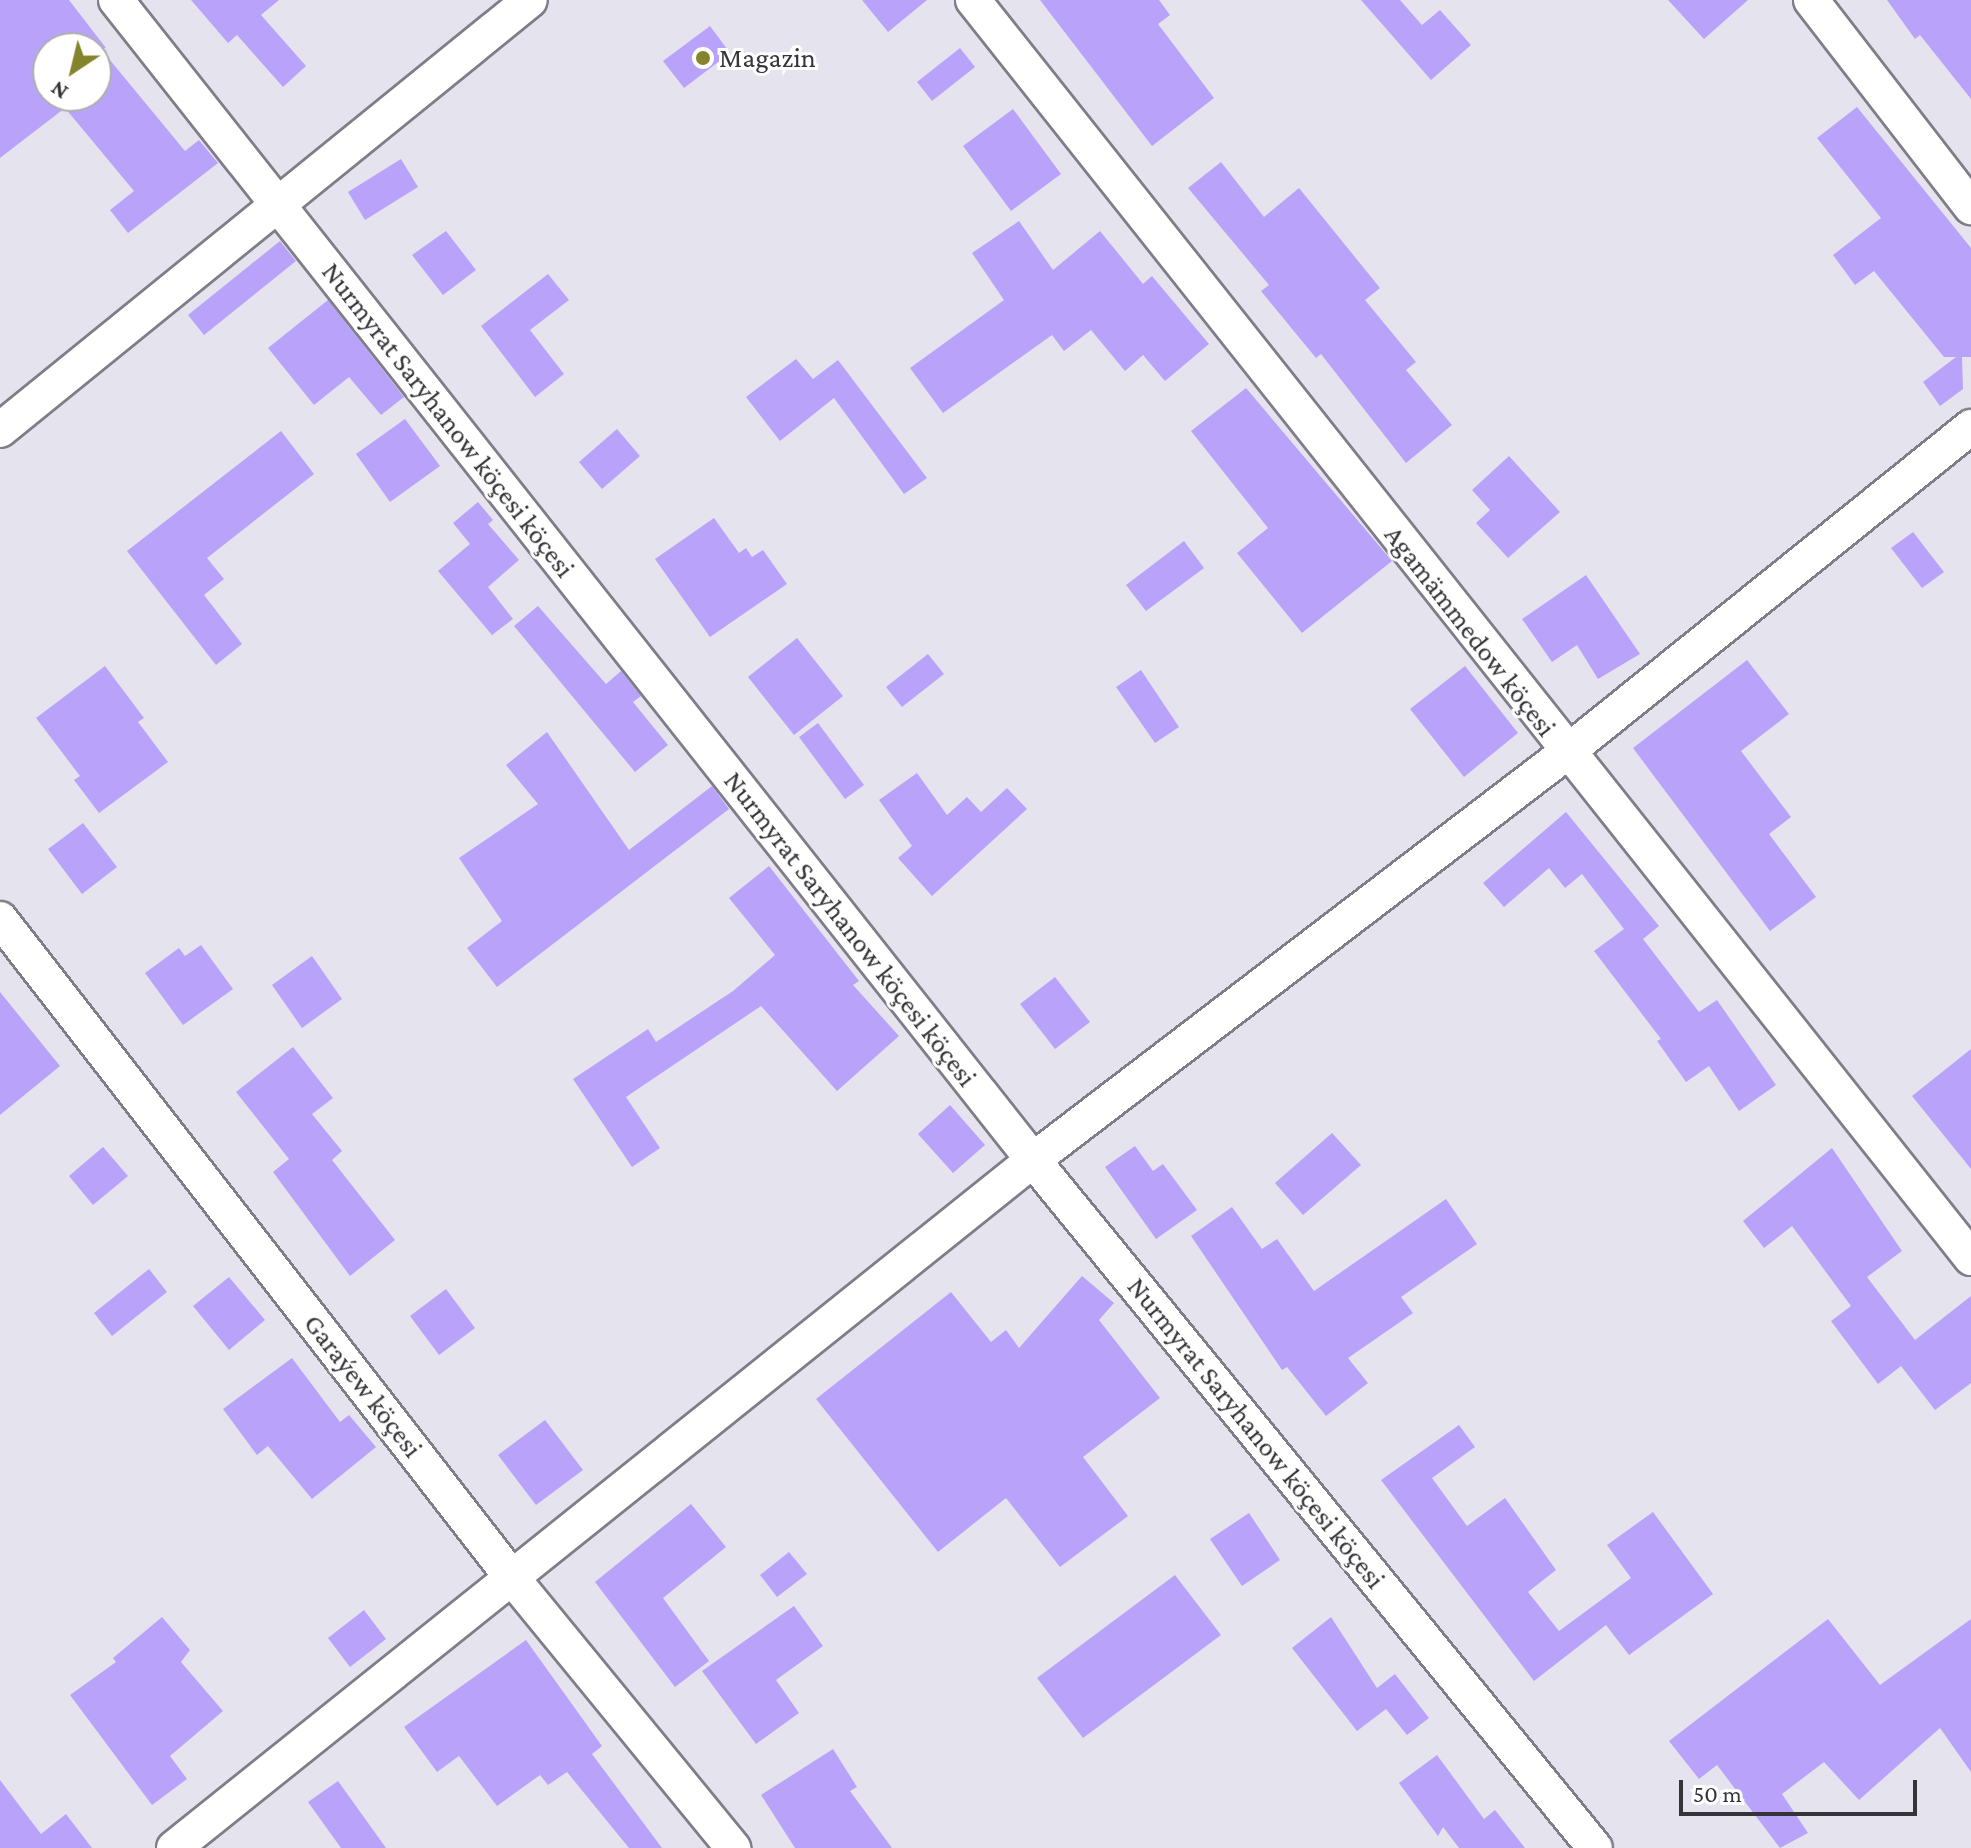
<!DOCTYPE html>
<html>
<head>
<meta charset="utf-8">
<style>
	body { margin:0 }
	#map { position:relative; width:1971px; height:1848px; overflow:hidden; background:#e5e3ee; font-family:"Crimson Pro",serif }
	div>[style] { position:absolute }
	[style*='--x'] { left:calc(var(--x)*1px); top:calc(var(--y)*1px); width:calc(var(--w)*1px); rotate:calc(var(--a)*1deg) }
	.building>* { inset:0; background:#b9a3fa }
	.roads { filter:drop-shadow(2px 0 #7f7d87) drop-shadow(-2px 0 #7f7d87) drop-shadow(0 2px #7f7d87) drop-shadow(0 -2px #7f7d87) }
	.street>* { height:34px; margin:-17px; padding:0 17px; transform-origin:17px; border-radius:17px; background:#fff }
	.dots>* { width:22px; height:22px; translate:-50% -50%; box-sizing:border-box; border:4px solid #fff; border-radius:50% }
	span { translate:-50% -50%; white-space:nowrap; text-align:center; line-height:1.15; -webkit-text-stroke:6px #fff; paint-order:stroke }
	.poi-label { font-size:28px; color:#353439 }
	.left { translate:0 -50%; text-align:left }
	.street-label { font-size:28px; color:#353439 }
	.north { position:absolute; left:32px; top:32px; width:80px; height:80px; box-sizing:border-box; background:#fff; border:2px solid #aeaeb0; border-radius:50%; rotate:215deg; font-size:22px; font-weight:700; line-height:32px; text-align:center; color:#353439 }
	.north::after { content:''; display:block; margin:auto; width:28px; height:36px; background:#84842d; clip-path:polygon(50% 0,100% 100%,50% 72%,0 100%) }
	.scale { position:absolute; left:1679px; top:1780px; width:238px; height:36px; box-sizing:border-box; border:4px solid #353439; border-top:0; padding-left:10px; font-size:24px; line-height:28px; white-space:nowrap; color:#353439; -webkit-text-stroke:6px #fff; paint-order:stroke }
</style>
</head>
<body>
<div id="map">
	<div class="building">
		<i style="clip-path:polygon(evenodd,0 0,69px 0,106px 48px,100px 48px,185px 151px,199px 140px,218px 163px,128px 233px,110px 210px,134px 191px,65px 108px,0 158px,0 0,48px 48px,96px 48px,96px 96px,48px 96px,48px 48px)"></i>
		<i style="clip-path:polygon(191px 0,279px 0,261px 15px,306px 66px,283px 87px,237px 35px,228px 43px)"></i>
		<i style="clip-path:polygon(862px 0,927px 0,888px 32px)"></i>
		<i style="clip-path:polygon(1040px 0,1159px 0,1170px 15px,1158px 24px,1214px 98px,1152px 146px)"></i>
		<i style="clip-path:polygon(1361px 0,1400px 0,1422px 25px,1440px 10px,1471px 45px,1431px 80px)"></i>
		<i style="clip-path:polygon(1668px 0,1748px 0,1704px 39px)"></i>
		<i style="clip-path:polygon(1887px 0,1971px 0,1971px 99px,1920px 35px,1915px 39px)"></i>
		<i style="clip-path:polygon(710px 26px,730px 53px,684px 88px,663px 61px)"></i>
		<i style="clip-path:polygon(960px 48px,975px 67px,932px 101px,917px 82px)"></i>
		<i style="clip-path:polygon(1857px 107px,1971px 248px,1971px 357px,1962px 357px,1963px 389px,1940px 406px,1923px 382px,1956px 357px,1944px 357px,1874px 271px,1855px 285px,1833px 255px,1881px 218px,1817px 138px)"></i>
		<i style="clip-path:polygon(1013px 109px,1061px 174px,1011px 211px,963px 146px)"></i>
		<i style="clip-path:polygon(401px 159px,418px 187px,365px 220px,348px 192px)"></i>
		<i style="clip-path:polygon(1221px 162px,1264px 217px,1299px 188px,1380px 288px,1365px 300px,1416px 362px,1406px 370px,1452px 425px,1406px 463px,1321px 354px,1316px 358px,1261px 291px,1269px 285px,1188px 188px)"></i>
		<i style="clip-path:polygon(1019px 221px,1053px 270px,1100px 231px,1143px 284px,1152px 276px,1209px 344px,1165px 381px,1143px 355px,1125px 371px,1091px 330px,1064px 351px,1052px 335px,943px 413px,910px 368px,1004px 300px,972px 253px)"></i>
		<i style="clip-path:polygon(446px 231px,476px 270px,443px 295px,412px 255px)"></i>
		<i style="clip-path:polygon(280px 241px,296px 261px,204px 335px,188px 315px)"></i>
		<i style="clip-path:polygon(548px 274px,569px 300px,530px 330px,564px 374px,535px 397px,481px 326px)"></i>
		<i style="clip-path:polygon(328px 300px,404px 397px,381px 415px,349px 377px,314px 405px,268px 348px)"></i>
		<i style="clip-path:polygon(796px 359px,813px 379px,838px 360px,927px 478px,904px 494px,834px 398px,780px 441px,746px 397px)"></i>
		<i style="clip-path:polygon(1246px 388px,1392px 561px,1302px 633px,1237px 553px,1268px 528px,1191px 431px)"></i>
		<i style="clip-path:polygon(405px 419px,440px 466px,390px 502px,356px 454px)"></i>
		<i style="clip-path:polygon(617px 429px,640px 456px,602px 489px,579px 462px)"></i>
		<i style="clip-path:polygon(281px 431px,314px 474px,207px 558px,224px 579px,204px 595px,242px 644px,216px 665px,127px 551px)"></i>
		<i style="clip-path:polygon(1509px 456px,1560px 512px,1508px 558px,1476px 523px,1490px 510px,1472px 490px)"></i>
		<i style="clip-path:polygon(478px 502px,493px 520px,488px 524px,519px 560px,488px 587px,513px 619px,492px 635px,438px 571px,470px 544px,453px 523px)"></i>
		<i style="clip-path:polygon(714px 518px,739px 553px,746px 548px,752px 557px,763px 550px,787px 584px,710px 637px,655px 559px)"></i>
		<i style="clip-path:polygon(1913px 532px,1944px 572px,1922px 588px,1891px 548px)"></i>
		<i style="clip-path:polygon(1184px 541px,1204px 568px,1146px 611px,1126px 585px)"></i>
		<i style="clip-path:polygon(1586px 575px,1640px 654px,1598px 679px,1577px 645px,1552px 662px,1522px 619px)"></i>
		<i style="clip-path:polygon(538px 606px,606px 684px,621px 671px,641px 696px,633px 702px,668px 745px,635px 772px,514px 626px)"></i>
		<i style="clip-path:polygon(797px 638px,843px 696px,794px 735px,748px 677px)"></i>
		<i style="clip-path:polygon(928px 654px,944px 674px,902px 707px,886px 687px)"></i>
		<i style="clip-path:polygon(1747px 660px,1789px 714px,1741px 751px,1791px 817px,1769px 834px,1816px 897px,1770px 931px,1633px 748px)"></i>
		<i style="clip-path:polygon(105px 666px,144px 718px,138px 722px,168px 762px,99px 813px,74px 780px,80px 776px,36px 718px)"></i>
		<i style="clip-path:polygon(1465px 666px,1518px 733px,1464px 777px,1410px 709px)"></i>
		<i style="clip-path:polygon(1141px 670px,1179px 727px,1155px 743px,1116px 687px)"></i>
		<i style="clip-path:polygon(818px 723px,864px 785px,845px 799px,799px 737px)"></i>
		<i style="clip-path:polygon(547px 732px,629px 850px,712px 786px,729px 809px,497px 987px,467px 948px,502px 921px,459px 858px,538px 804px,506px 765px)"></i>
		<i style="clip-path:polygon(917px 773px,947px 815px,967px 797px,981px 812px,1007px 788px,1027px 809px,932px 896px,898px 858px,912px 846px,879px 800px)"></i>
		<i style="clip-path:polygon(1566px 812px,1659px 926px,1643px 939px,1699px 1012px,1717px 1000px,1776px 1085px,1739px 1111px,1709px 1066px,1686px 1082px,1657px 1041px,1661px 1039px,1594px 951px,1624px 929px,1582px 874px,1565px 888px,1549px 868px,1504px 907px,1483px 883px)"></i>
		<i style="clip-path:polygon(83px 823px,117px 867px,82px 894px,48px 849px)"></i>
		<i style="clip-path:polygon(769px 866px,859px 981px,853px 985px,899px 1036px,837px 1091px,761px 1006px,626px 1097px,660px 1148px,632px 1167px,573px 1079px,648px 1029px,656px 1042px,733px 991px,775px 955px,729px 898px)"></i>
		<i style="clip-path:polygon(201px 945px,233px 989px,183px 1025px,145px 973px,179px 948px,185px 956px)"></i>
		<i style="clip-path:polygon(312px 956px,342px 999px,302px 1028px,272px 985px)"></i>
		<i style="clip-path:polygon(1055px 977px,1090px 1022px,1055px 1049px,1020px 1004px)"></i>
		<i style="clip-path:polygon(0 992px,60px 1066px,0 1115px)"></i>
		<i style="clip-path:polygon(293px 1047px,333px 1098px,312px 1114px,342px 1151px,332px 1160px,395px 1240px,350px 1276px,273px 1172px,289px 1159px,236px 1092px)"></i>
		<i style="clip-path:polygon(1971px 1049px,1971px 1169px,1912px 1096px)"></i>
		<i style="clip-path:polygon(950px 1105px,985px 1145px,953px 1173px,918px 1134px)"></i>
		<i style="clip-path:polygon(1332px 1133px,1361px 1165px,1303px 1215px,1275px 1183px)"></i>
		<i style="clip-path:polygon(1135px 1146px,1153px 1171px,1163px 1164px,1197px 1210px,1156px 1239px,1105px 1167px)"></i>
		<i style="clip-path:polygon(103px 1147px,128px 1176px,93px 1205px,69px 1176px)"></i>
		<i style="clip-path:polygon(1832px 1148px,1902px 1251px,1867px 1277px,1915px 1340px,1971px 1296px,1971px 1383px,1935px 1410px,1901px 1366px,1878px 1384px,1831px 1321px,1851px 1306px,1792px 1226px,1764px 1248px,1743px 1221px)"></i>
		<i style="clip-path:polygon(1446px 1199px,1477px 1244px,1401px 1297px,1413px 1313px,1348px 1358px,1368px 1383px,1326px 1416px,1287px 1367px,1282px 1370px,1191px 1236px,1232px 1207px,1262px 1249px,1277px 1239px,1314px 1291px)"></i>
		<i style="clip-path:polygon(149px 1269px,167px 1292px,112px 1336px,94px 1313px)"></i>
		<i style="clip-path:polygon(1082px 1276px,1114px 1303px,1099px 1320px,1160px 1398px,1083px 1457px,1128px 1516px,1060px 1567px,1006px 1498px,938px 1552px,816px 1399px,951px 1292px,991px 1342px,1006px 1330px,1019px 1348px)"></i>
		<i style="clip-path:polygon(229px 1277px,265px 1320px,229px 1350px,193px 1306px)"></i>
		<i style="clip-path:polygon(446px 1289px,475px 1328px,439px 1355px,410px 1316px)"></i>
		<i style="clip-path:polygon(292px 1358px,340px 1422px,349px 1415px,376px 1447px,312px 1499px,268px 1446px,257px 1455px,223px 1409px)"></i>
		<i style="clip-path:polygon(545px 1420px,583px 1470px,536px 1505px,498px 1455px)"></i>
		<i style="clip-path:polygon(1459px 1425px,1475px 1447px,1432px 1478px,1467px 1526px,1505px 1498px,1556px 1570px,1528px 1592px,1559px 1631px,1631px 1578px,1607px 1545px,1653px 1512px,1713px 1594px,1629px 1655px,1606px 1625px,1534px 1681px,1381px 1480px)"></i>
		<i style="clip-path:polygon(691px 1504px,726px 1547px,663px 1598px,709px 1661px,675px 1687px,595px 1582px)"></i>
		<i style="clip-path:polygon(1249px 1513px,1280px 1560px,1242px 1586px,1210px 1539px)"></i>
		<i style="clip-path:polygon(789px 1552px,807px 1574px,777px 1597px,760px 1575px)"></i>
		<i style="clip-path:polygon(1175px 1575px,1221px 1635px,1083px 1738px,1037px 1678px)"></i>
		<i style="clip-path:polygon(794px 1606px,823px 1646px,776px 1680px,799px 1713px,756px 1744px,702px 1671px)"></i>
		<i style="clip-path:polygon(364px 1610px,386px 1639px,350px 1667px,328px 1638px)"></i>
		<i style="clip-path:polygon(162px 1617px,190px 1650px,181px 1662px,223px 1711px,170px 1756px,187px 1779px,152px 1805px,70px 1695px,116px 1662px,113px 1658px)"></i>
		<i style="clip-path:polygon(1331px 1617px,1377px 1688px,1395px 1674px,1429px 1718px,1407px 1735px,1386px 1709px,1357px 1731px,1292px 1648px)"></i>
		<i style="clip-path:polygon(1828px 1619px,1880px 1685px,1971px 1619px,1971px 1772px,1940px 1728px,1859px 1800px,1824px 1762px,1782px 1794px,1808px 1833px,1780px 1848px,1717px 1765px,1699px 1779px,1669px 1741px)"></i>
		<i style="clip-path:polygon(526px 1640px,602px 1746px,592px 1754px,662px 1848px,629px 1848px,567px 1772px,548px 1785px,540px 1775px,497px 1806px,459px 1756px,437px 1772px,404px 1727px)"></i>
		<i style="clip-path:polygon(833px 1749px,857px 1787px,850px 1791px,892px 1848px,795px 1848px,761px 1795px)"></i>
		<i style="clip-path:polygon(1437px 1755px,1484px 1819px,1495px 1810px,1525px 1848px,1459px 1848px,1443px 1827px,1438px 1836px,1399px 1783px)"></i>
		<i style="clip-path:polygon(0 1780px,41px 1834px,66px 1814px,92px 1848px,0 1848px)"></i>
		<i style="clip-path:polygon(338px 1781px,386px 1848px,341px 1848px,308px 1802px)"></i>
	</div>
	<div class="roads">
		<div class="street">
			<i style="--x:116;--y:0;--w:1479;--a:51.67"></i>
			<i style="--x:1033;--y:1160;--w:888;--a:50.76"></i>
			<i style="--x:973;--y:0;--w:1606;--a:51.57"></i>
			<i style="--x:1811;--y:0;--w:262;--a:52.3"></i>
			<i style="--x:0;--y:430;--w:682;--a:-39.05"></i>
			<i style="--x:0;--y:919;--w:836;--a:52.14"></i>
			<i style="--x:513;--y:1579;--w:348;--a:50.7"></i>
			<i style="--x:174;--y:1848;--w:1101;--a:-38.69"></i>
			<i style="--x:1033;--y:1160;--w:671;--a:-37.37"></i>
			<i style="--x:1566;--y:753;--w:520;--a:-38.83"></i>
		</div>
	</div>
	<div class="dots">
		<i style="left:703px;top:58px;background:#84842d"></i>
	</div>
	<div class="poi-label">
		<span class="left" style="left:719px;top:58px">Magazin</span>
	</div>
	<div class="street-label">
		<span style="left:448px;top:420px;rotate:52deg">Nurmyrat Saryhanow köçesi köçesi</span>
		<span style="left:1470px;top:631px;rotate:52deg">Agamämmedow köçesi</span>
		<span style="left:850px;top:929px;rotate:52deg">Nurmyrat Saryhanow köçesi köçesi</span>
		<span style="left:363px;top:1386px;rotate:52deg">Garaýew köçesi</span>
		<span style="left:1256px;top:1433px;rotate:51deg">Nurmyrat Saryhanow köçesi köçesi</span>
	</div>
	<div class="north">N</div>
	<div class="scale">50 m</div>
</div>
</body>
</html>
